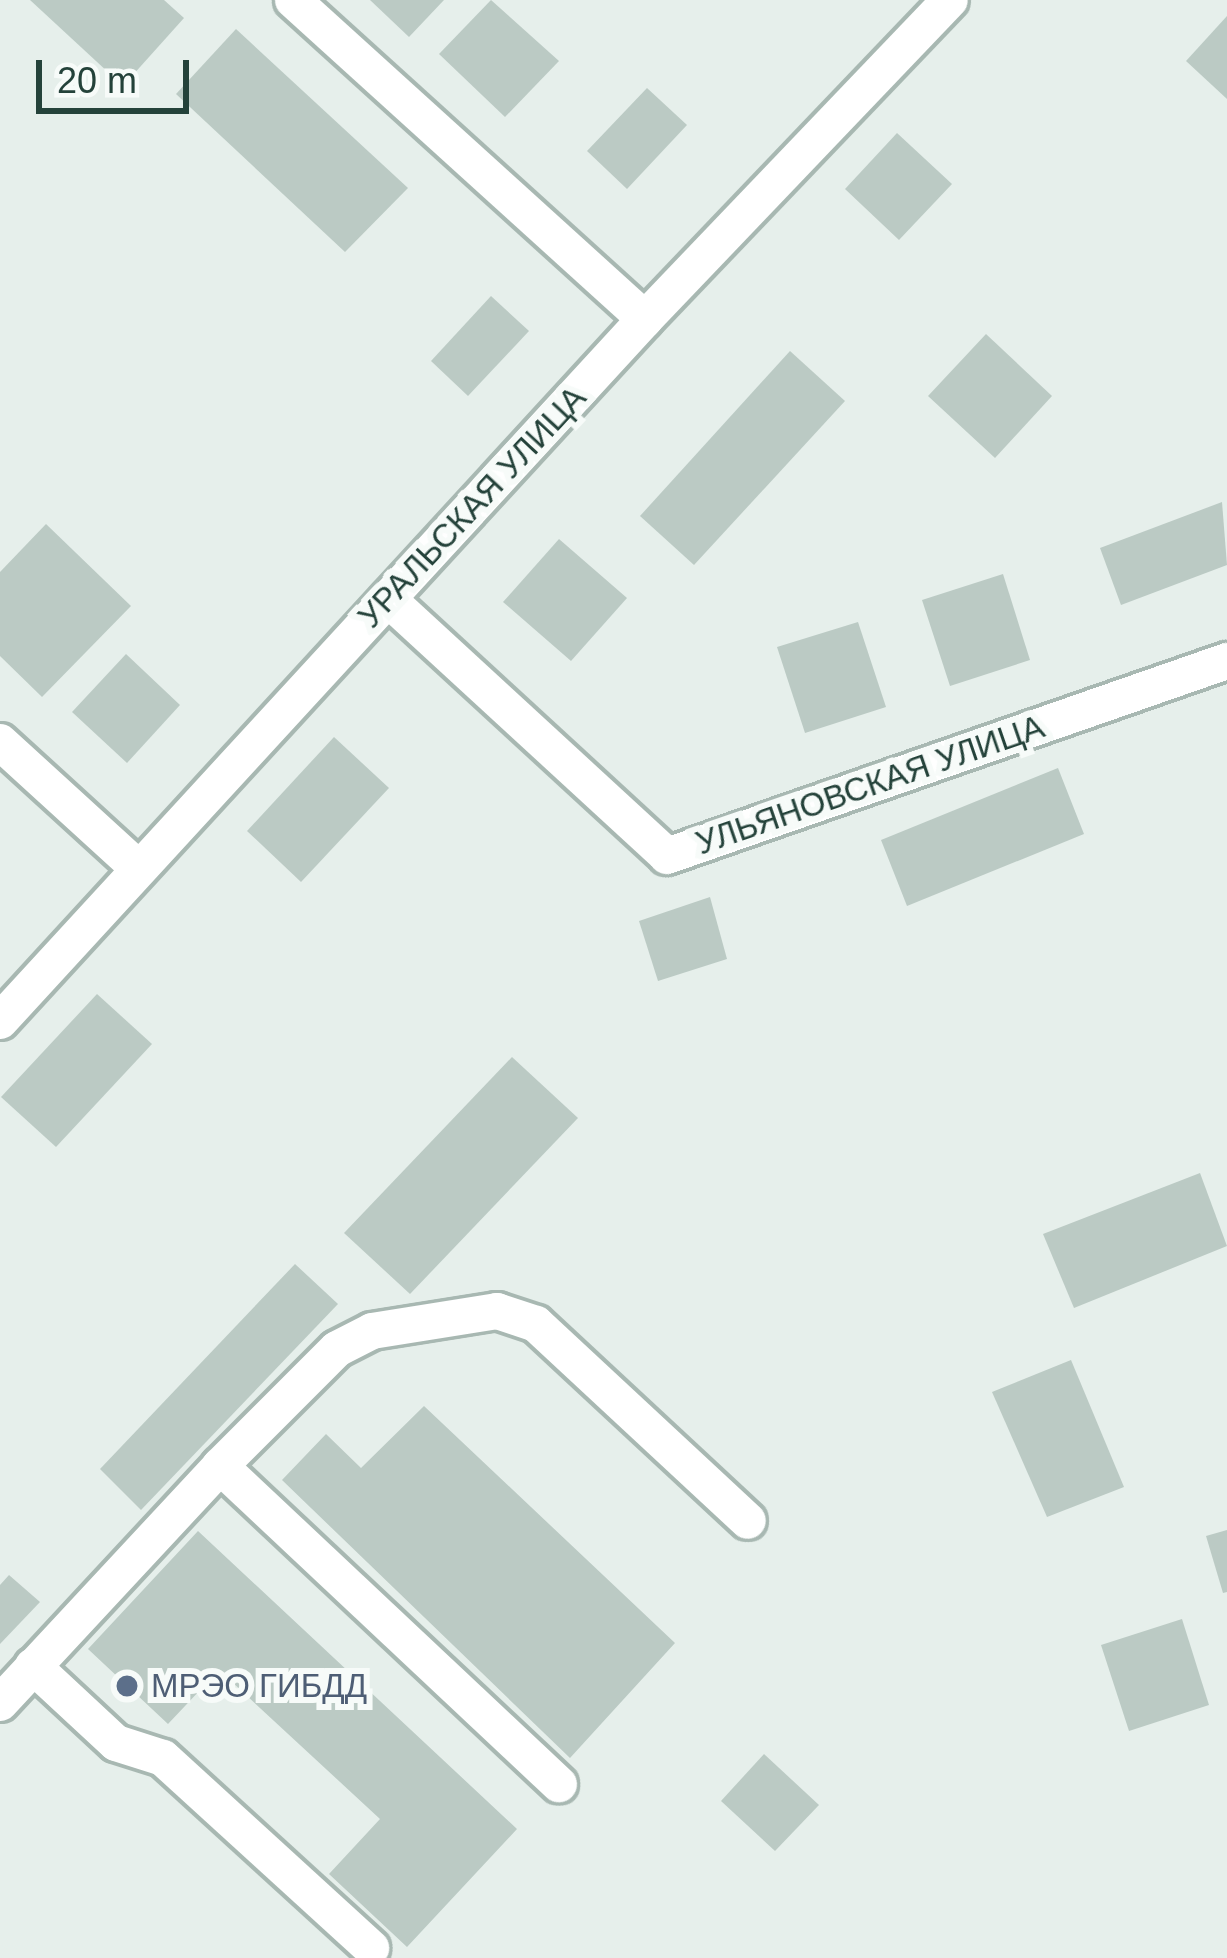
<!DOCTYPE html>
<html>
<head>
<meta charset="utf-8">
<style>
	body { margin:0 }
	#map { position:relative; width:1227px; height:1958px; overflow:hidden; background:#e6efeb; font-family:Helvetica,sans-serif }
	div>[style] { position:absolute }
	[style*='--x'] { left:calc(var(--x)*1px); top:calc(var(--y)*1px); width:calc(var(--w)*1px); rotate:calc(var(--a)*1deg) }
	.building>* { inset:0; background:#bbcac4 }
	.roads { filter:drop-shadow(3px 0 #a8b8b2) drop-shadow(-3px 0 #a8b8b2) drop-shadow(0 3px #a8b8b2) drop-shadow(0 -3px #a8b8b2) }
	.minor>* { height:36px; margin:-18px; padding:0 18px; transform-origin:18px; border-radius:18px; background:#fff }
	.dots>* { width:33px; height:33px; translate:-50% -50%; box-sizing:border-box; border:6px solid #f7fbf9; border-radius:50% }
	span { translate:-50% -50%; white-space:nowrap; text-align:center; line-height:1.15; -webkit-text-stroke:12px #f7fbf9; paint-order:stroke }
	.street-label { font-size:33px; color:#24423a }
	.service-label { font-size:33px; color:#4e5e75 }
	.left { translate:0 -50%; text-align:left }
	.scale { position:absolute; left:36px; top:60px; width:153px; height:54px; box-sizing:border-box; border:6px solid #24423a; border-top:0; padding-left:15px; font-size:36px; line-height:42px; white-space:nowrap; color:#24423a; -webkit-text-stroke:9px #f7fbf9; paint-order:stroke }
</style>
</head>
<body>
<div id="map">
	<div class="building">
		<i style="clip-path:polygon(30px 0,164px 0,184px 18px,123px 86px)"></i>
		<i style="clip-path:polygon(370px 0,444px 0,409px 37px)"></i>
		<i style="clip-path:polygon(491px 0,559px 61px,505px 117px,439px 54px)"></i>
		<i style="clip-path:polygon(1227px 16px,1227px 99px,1186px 61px)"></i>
		<i style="clip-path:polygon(236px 29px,408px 188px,345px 252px,176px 94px)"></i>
		<i style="clip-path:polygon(647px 88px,687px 125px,627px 189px,587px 151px)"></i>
		<i style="clip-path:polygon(897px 133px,952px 184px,899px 240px,845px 189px)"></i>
		<i style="clip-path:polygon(491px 296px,529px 331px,468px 396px,431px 361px)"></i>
		<i style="clip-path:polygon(986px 334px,1052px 396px,995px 458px,928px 396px)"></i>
		<i style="clip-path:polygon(790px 351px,845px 401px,694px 565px,640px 516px)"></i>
		<i style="clip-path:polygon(1222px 502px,1227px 565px,1121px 605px,1100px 548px)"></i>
		<i style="clip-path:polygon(46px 524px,131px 606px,42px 697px,0 656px,0 572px)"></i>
		<i style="clip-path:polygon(559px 539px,627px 598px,571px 661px,503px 602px)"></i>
		<i style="clip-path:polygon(1003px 574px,1030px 660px,950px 686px,922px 600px)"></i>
		<i style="clip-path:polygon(858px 622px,886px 707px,805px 733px,777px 647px)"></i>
		<i style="clip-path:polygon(126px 654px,180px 705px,127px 763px,72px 712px)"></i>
		<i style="clip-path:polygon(334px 737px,389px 788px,301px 882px,247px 831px)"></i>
		<i style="clip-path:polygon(1058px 768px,1084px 834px,907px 906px,881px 840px)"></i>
		<i style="clip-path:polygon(710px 897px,727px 959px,658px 981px,639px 921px)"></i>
		<i style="clip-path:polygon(97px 994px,152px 1044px,56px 1147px,1px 1097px)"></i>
		<i style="clip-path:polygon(512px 1057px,578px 1118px,410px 1294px,344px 1233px)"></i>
		<i style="clip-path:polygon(1200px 1173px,1227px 1246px,1074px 1308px,1043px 1234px)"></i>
		<i style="clip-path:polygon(295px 1264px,338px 1304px,141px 1510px,100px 1469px)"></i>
		<i style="clip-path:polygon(1071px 1360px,1124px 1487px,1047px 1517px,992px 1392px)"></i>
		<i style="clip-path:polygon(424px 1406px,675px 1643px,570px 1758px,282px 1480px,326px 1434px,361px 1468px)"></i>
		<i style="clip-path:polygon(1227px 1530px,1227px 1592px,1223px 1593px,1206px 1536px)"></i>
		<i style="clip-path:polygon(198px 1531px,517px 1829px,407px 1947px,329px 1874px,380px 1819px,219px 1670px,168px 1724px,88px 1649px)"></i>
		<i style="clip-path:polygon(9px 1575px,40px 1602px,0 1644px,0 1585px)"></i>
		<i style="clip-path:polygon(1182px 1619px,1209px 1705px,1129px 1731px,1101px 1645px)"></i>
		<i style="clip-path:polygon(764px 1754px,819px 1805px,775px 1851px,721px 1801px)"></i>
	</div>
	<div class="roads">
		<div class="minor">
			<i style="--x:293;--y:0;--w:475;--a:42.2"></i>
			<i style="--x:388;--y:599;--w:379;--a:42.6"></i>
			<i style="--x:667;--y:856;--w:593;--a:-19.2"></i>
			<i style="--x:0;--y:742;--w:185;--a:42.4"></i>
			<i style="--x:0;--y:1021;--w:953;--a:-47.42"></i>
			<i style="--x:645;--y:319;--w:441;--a:-46.3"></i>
			<i style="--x:220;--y:1466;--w:465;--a:43.2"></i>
			<i style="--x:33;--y:1666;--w:113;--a:42.9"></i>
			<i style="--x:116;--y:1743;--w:49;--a:17.7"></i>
			<i style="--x:163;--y:1758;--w:282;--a:42.4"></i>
			<i style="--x:0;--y:1703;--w:323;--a:-47.1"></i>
			<i style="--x:220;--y:1466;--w:165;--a:-45"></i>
			<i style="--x:337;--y:1349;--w:39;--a:-27"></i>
			<i style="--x:372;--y:1331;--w:127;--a:-9.1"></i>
			<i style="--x:497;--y:1311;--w:41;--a:18.4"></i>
			<i style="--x:536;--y:1324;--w:289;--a:42.9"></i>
		</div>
	</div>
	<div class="dots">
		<i style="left:127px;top:1686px;background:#5c6f8a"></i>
	</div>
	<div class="street-label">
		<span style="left:472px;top:507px;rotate:-47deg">УРАЛЬСКАЯ УЛИЦА</span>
		<span style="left:870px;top:785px;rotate:-19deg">УЛЬЯНОВСКАЯ УЛИЦА</span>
	</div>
	<div class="service-label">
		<span class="left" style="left:151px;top:1686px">МРЭО ГИБДД</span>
	</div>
	<div class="scale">20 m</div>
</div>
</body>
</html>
